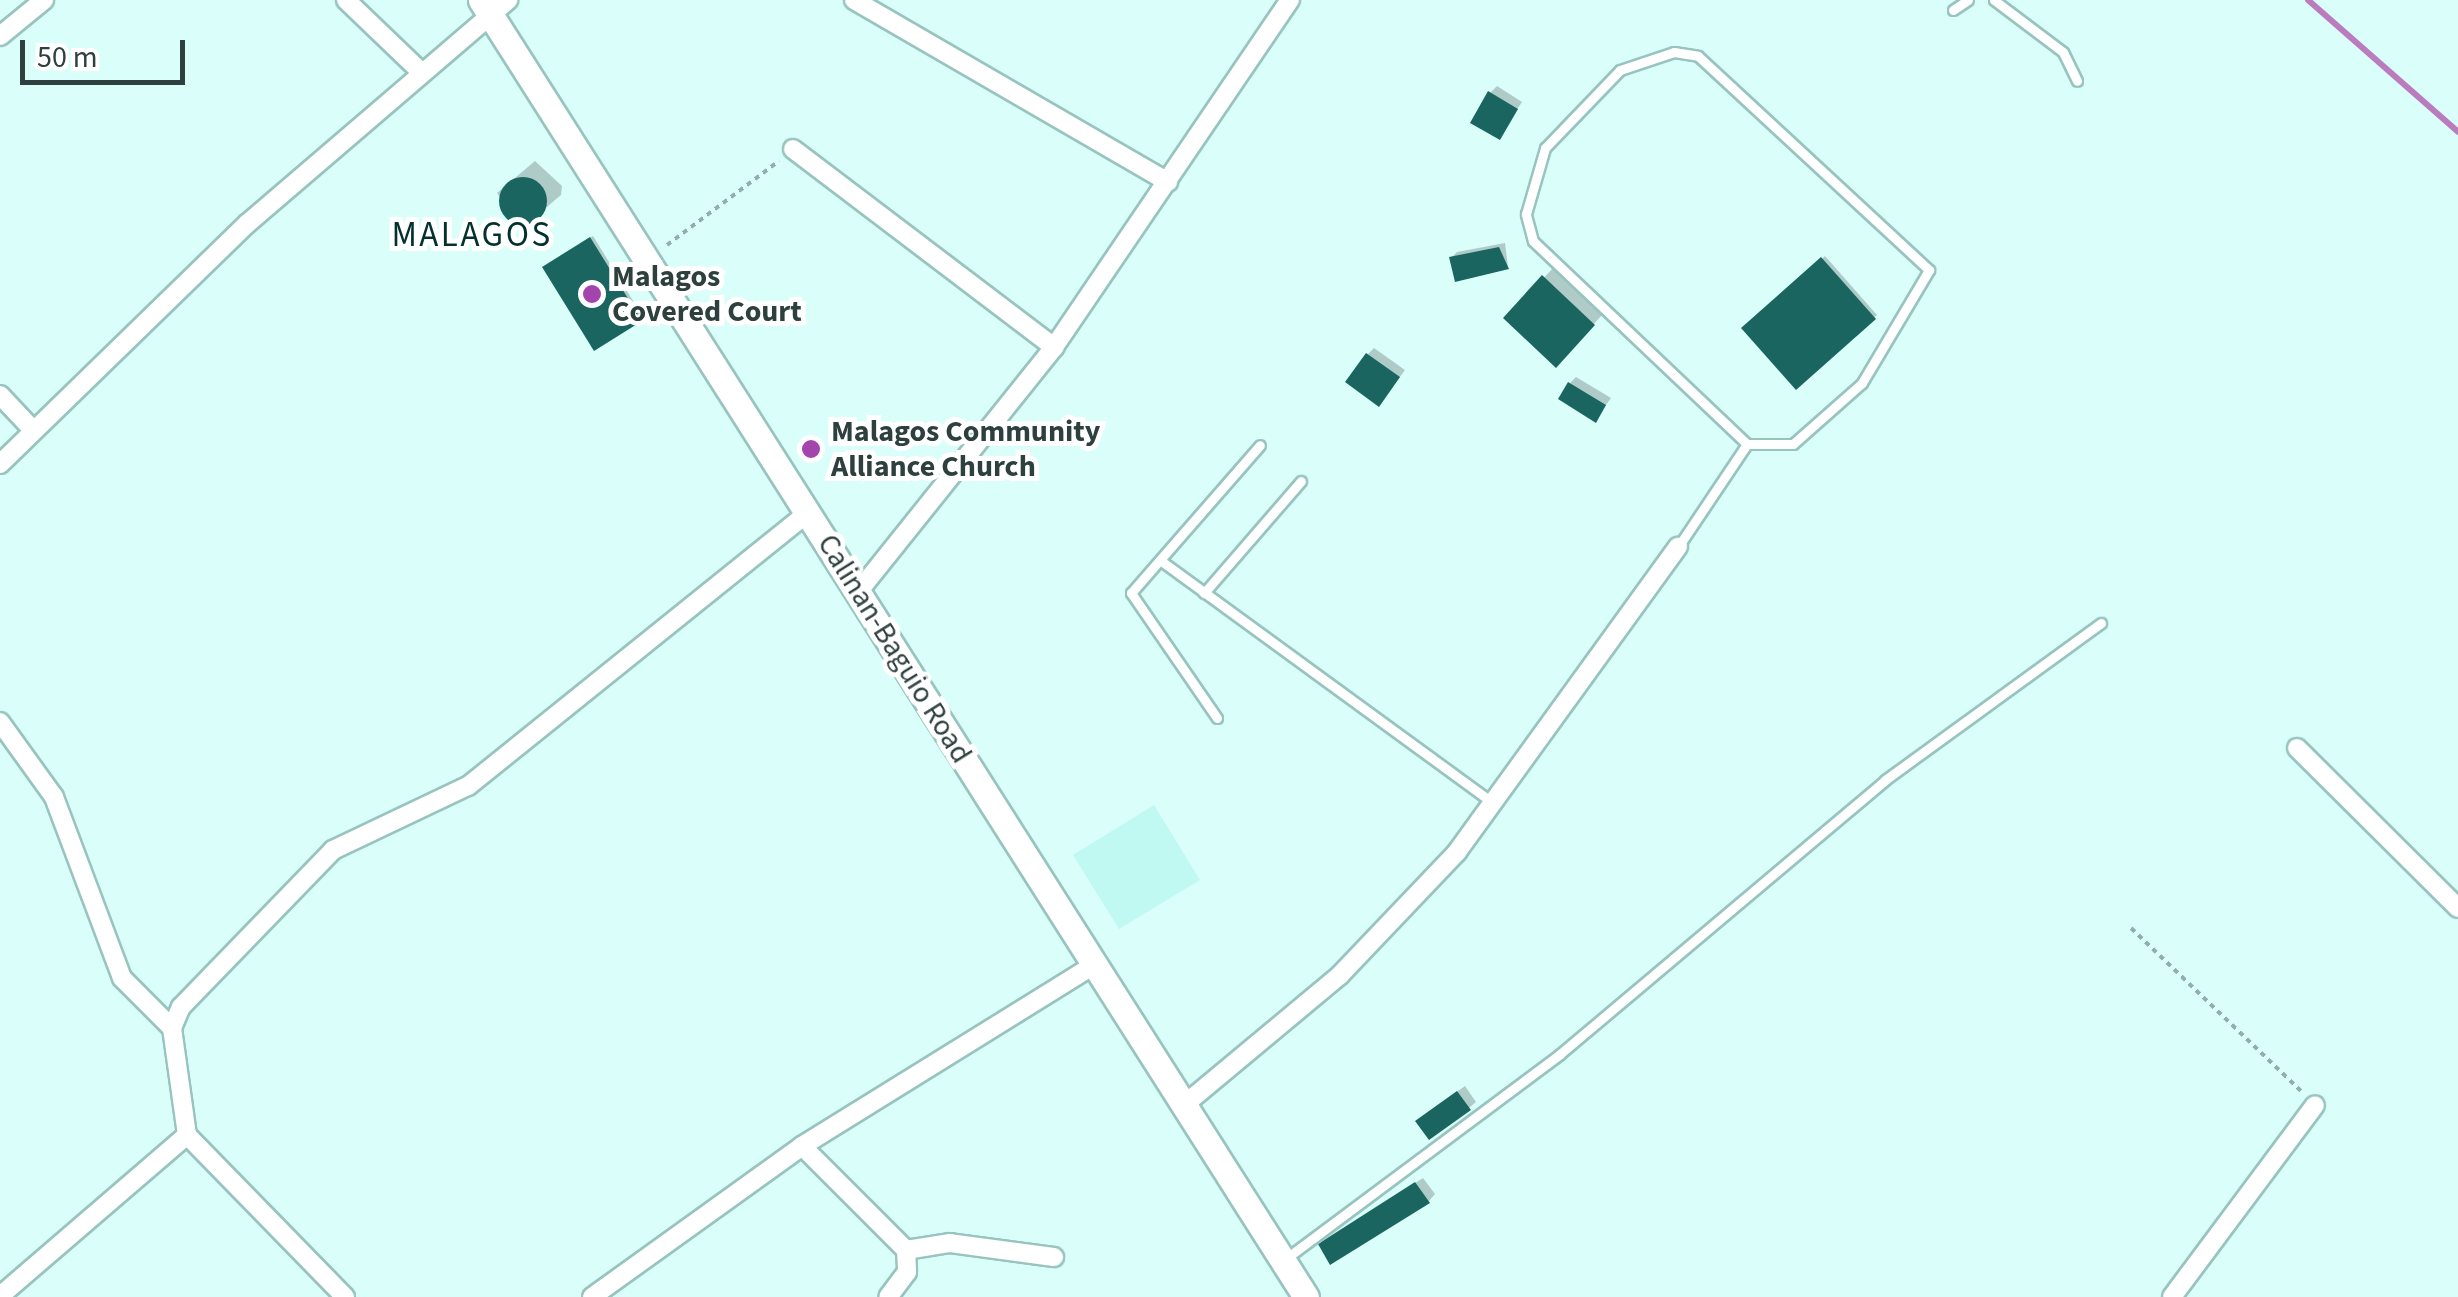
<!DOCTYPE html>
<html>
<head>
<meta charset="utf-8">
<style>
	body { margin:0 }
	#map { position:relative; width:2458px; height:1297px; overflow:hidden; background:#dafefa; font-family:"Source Sans 3",sans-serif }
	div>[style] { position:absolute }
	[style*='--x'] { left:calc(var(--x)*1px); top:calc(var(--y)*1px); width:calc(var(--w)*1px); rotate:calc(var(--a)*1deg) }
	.built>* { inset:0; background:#c0f8f2 }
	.shadow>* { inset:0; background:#0003 }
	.stream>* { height:6px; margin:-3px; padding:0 3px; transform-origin:3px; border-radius:3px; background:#ba7cbf }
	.building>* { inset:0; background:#1b6560 }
	.round { border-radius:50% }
	.path>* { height:4px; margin-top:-2px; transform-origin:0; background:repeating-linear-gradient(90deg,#91aeab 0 5px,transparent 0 10px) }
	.roads { filter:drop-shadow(2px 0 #98c4bf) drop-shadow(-2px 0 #98c4bf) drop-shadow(0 2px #98c4bf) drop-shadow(0 -2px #98c4bf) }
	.service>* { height:9px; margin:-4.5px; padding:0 4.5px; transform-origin:4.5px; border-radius:4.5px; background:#fff }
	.minor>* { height:18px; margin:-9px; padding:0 9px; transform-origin:9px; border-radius:9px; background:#fff }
	.secondary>* { height:25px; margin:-12.5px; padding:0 12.5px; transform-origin:12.5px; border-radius:12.5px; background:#fff }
	.dots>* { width:28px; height:28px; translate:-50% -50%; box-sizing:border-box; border:5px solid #fff; border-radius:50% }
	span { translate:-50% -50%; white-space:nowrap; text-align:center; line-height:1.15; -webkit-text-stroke:10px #fff; paint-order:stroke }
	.poi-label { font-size:30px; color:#2e403e; font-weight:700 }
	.left { translate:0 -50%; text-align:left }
	.street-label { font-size:30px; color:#2e403e }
	.quarter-label { font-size:35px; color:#03312e; letter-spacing:2.5px }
	.scale { position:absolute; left:20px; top:40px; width:165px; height:45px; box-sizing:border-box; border:5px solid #2e403e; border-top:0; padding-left:12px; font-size:30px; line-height:35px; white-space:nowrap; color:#2e403e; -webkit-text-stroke:8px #fff; paint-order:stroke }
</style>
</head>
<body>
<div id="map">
	<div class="built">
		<i style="clip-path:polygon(1154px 805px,1200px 880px,1119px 929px,1073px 855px)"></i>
	</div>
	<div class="shadow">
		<i style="clip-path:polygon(1497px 86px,1522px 102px,1499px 137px,1490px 93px)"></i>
		<i style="clip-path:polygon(535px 161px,562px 186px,561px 195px,522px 228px,497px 193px)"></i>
		<i style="clip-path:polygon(593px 236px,643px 317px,641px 319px,547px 265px)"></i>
		<i style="clip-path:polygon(1505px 243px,1508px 267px,1452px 257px,1457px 252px)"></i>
		<i style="clip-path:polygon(1825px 256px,1877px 315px,1797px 386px,1745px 328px)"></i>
		<i style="clip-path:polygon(1554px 267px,1604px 313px,1556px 364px,1506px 318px)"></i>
		<i style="clip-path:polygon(1374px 348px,1405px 370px,1385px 397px,1368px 354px)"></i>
		<i style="clip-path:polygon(1576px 377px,1611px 398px,1596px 419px,1570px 383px)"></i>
		<i style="clip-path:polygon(1465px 1086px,1476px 1102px,1469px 1108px,1424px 1115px)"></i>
		<i style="clip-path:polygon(1423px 1178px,1435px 1194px,1429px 1201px,1331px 1262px,1328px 1238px)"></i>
	</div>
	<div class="stream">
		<i style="--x:2308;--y:0;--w:200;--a:41.3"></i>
	</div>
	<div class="building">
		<i style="clip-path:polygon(1488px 91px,1518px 109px,1500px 140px,1470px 123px)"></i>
		<i class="round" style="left:499px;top:177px;width:48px;height:48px"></i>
		<i style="clip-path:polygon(590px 237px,642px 321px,594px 351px,542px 267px)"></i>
		<i style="clip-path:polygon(1499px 247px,1509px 269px,1455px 282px,1449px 257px)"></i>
		<i style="clip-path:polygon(1821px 257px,1876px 319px,1796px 390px,1741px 328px)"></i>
		<i style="clip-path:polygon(1542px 275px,1595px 325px,1556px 368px,1503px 318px)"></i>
		<i style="clip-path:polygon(1366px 353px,1400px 377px,1379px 407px,1345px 382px)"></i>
		<i style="clip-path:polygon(1568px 382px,1606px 405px,1596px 423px,1558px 399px)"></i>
		<i style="clip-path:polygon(1457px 1091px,1471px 1110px,1429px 1140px,1415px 1121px)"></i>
		<i style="clip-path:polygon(1415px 1182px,1430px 1203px,1330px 1265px,1318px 1244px)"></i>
	</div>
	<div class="path">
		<i style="--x:667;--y:245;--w:140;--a:-36.9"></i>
		<i style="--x:2131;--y:928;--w:236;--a:43.8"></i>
	</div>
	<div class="roads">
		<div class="service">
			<i style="--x:1994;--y:0;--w:86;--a:37"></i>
			<i style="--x:2063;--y:52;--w:32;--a:64"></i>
			<i style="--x:1953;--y:10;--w:18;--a:-34"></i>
			<i style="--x:1674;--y:52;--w:24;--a:9"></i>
			<i style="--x:1698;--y:56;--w:315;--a:42.8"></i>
			<i style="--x:1929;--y:270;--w:131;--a:120.7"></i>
			<i style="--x:1862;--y:383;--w:92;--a:138.5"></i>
			<i style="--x:1793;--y:444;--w:46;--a:180"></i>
			<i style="--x:1747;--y:444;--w:295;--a:-136.5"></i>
			<i style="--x:1533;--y:241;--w:28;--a:-105"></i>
			<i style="--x:1526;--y:214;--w:69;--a:-73.9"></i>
			<i style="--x:1545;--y:148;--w:108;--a:-46.1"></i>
			<i style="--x:1620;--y:70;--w:57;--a:-18.4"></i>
			<i style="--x:1678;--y:547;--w:124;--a:-56.2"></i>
			<i style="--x:1160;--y:560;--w:414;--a:36.1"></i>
			<i style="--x:1204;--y:593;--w:148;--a:-49.1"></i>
			<i style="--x:1217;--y:718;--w:152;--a:-124.5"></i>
			<i style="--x:1131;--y:593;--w:196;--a:-48.9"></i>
			<i style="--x:1284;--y:1260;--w:344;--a:-36.7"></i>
			<i style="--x:1560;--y:1054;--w:425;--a:-40.1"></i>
			<i style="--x:1885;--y:780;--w:267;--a:-36"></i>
		</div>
		<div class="minor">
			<i style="--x:346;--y:0;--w:104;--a:43.8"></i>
			<i style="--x:854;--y:0;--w:363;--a:30.1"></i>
			<i style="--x:0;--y:36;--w:57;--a:-39.3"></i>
			<i style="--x:793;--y:149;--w:328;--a:37.2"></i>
			<i style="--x:0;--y:395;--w:48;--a:46.7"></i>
			<i style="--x:0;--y:464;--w:346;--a:-44.2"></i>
			<i style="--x:248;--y:223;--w:343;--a:-40.6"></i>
			<i style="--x:858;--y:592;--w:314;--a:-51.3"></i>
			<i style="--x:1054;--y:347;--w:420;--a:-55.8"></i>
			<i style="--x:0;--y:722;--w:92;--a:54.2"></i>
			<i style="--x:54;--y:797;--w:193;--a:69.4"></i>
			<i style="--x:122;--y:978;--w:71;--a:45"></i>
			<i style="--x:2297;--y:748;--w:227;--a:44.8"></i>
			<i style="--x:1184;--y:1105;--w:203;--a:-39.8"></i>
			<i style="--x:1340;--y:975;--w:170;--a:-46.4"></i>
			<i style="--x:1457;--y:852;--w:377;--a:-54.1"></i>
			<i style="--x:802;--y:1146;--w:147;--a:45"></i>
			<i style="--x:906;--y:1250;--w:22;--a:87"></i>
			<i style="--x:907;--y:1272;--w:31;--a:127"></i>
			<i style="--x:906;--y:1250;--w:45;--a:-9"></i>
			<i style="--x:950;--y:1243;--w:105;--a:7.7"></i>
			<i style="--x:0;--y:1296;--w:247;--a:-40.7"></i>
			<i style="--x:345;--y:1297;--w:226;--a:-134.3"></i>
			<i style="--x:187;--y:1135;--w:108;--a:-98"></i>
			<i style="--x:172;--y:1028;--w:23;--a:-67"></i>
			<i style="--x:181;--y:1007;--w:219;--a:-45.9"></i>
			<i style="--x:333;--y:850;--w:149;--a:-25.4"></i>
			<i style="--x:468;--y:786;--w:435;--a:-38.8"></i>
			<i style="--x:592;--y:1297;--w:259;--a:-35.7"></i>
			<i style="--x:802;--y:1146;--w:345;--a:-31.8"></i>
			<i style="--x:2172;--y:1297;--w:239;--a:-53.3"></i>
		</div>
		<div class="secondary">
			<i style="--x:481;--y:0;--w:1537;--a:57.54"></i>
		</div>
	</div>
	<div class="dots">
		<i style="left:592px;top:294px;background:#a445ad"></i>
		<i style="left:811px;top:449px;background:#a445ad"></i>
	</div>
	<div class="poi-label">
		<span class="left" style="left:612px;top:294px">Malagos<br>Covered Court</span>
		<span class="left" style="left:831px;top:449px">Malagos Community<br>Alliance Church</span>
	</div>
	<div class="street-label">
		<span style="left:894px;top:649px;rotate:58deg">Calinan-Baguio Road</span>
	</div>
	<div class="quarter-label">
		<span style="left:472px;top:235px">MALAGOS</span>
	</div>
	<div class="scale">50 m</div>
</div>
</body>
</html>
